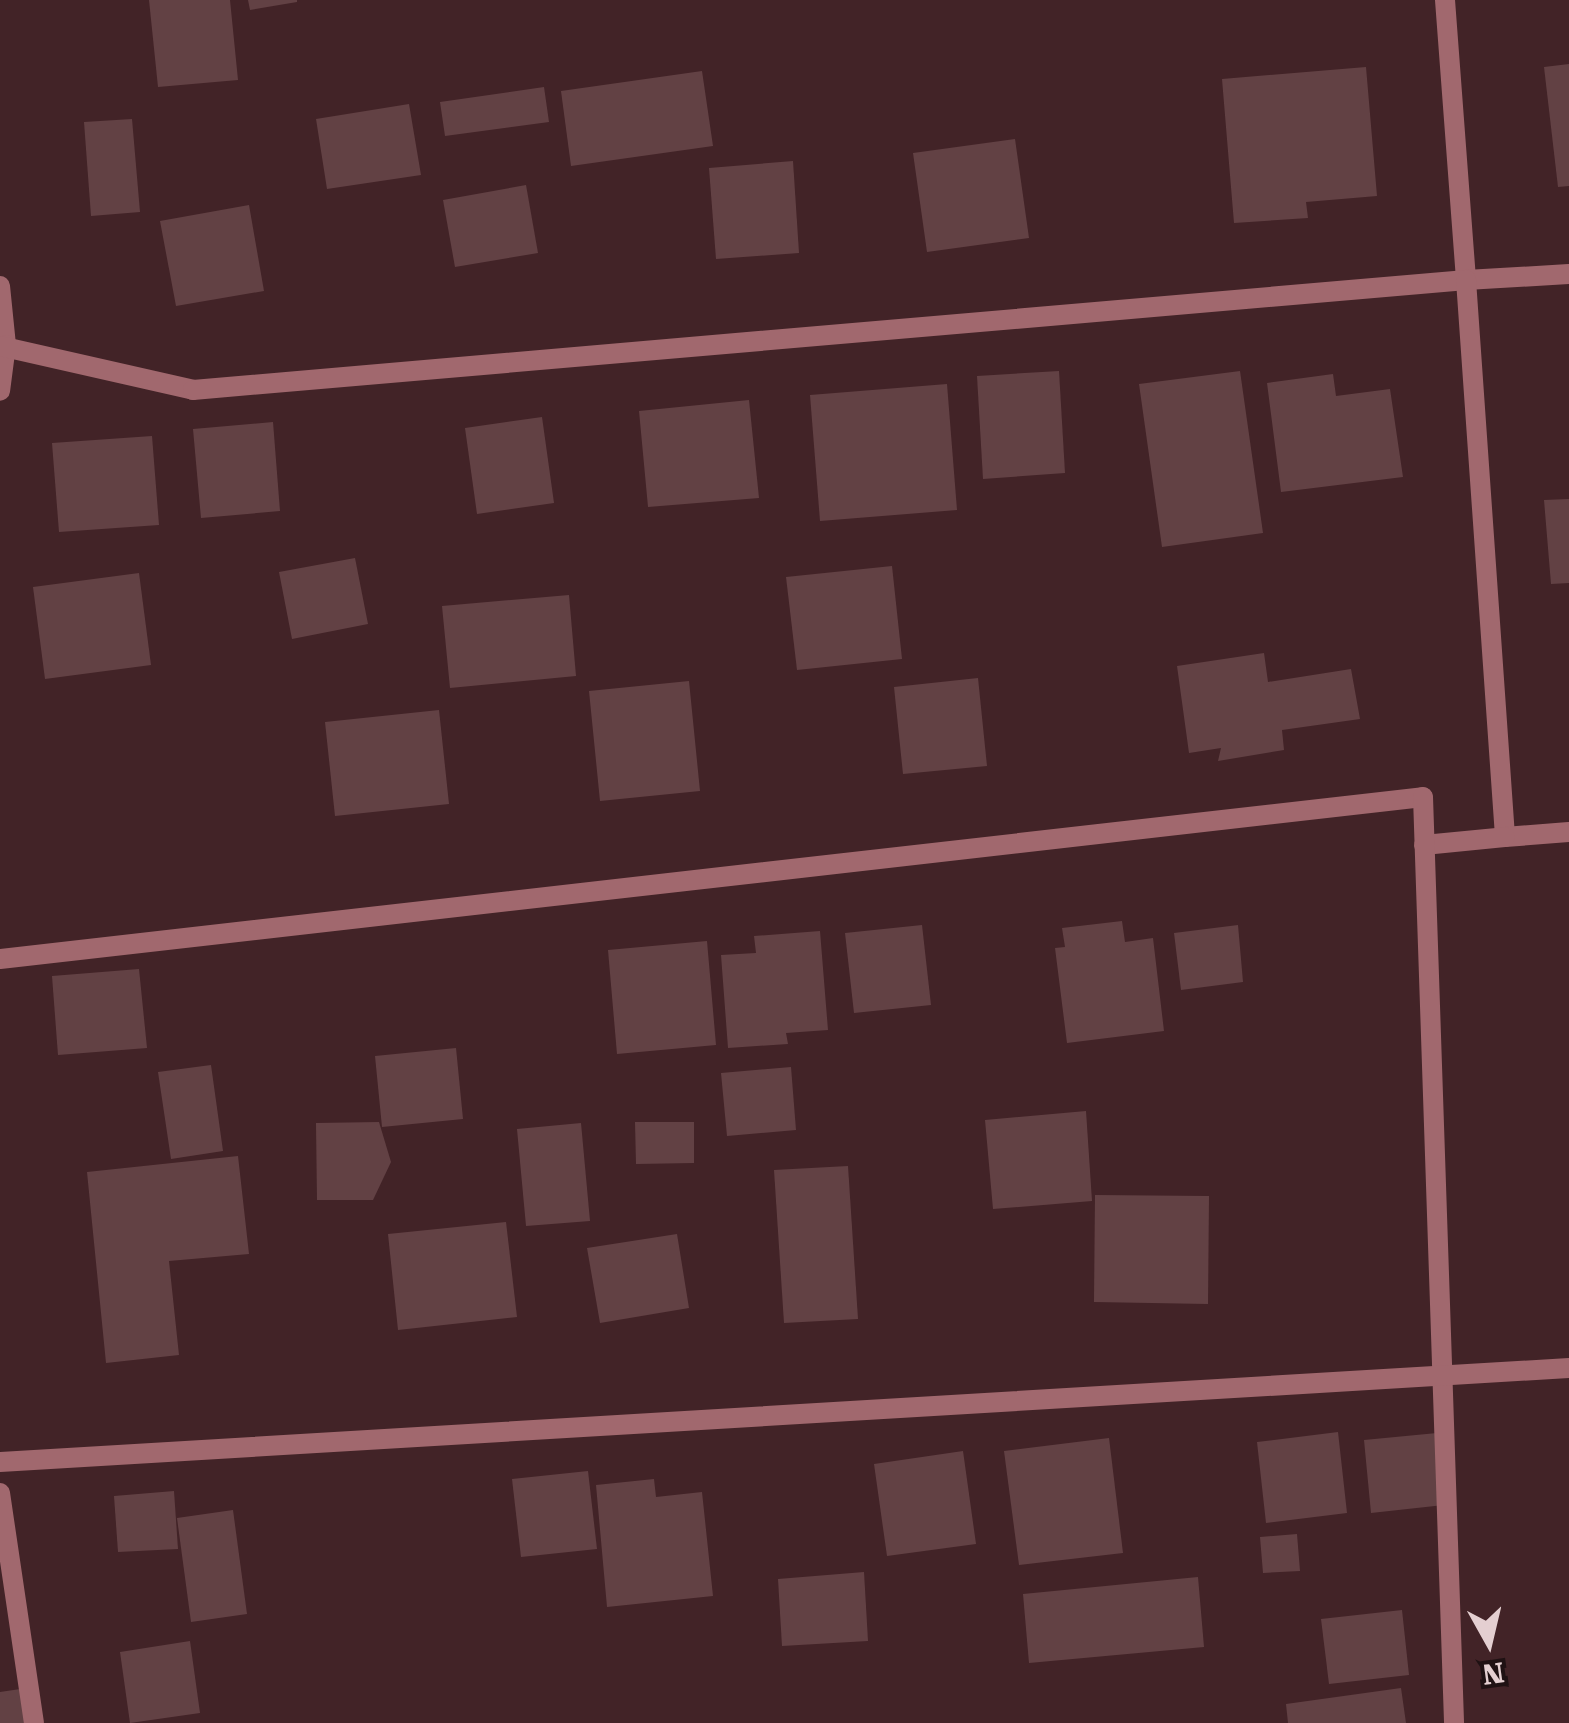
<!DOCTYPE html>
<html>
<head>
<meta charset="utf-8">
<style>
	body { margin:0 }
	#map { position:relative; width:1569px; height:1723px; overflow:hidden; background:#422327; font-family:"Roboto Serif",serif }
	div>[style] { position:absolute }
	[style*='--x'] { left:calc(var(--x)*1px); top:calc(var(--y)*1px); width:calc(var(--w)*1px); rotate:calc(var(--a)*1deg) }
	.building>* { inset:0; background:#624144 }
	.street>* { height:20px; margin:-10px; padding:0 10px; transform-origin:10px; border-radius:10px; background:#a1686e }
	span { translate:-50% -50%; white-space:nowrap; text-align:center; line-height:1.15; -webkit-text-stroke:10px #1f1113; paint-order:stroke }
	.north { position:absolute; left:1439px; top:1593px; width:100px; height:100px; -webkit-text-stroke:8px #1f1113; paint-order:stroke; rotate:172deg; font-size:28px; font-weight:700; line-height:40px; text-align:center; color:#e4cfd1 }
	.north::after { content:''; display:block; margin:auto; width:35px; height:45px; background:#e4cfd1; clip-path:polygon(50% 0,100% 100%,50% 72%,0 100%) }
</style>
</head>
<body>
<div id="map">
	<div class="building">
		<i style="clip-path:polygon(149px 0,230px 0,238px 80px,158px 87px)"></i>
		<i style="clip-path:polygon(248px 0,297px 0,297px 2px,250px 10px)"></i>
		<i style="clip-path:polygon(1569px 64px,1569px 186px,1558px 187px,1544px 67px)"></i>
		<i style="clip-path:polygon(1366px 67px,1377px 196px,1306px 202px,1308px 218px,1234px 223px,1222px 79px)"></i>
		<i style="clip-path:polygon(702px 71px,713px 146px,571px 166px,561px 91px)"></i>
		<i style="clip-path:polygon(544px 87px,549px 122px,445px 136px,440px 102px)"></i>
		<i style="clip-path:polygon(409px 104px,421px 175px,327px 189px,316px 119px)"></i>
		<i style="clip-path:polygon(132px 119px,140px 212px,91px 216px,84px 122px)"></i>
		<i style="clip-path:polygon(1015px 139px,1029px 238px,927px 252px,913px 153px)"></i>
		<i style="clip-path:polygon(793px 161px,799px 253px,716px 259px,709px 168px)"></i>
		<i style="clip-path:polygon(526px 185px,538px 253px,455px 267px,443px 200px)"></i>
		<i style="clip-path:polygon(249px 205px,264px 291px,176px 306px,160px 221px)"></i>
		<i style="clip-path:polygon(1059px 371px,1065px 473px,983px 479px,977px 376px)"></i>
		<i style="clip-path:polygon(1240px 371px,1263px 533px,1162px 547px,1139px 384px)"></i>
		<i style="clip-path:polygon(1333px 374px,1336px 396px,1390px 389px,1403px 477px,1281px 492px,1267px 383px)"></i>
		<i style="clip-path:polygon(947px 384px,957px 510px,820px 521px,810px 395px)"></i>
		<i style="clip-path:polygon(749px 400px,759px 498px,648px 507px,639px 411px)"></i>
		<i style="clip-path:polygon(542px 417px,554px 503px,477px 514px,465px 428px)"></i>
		<i style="clip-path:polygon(273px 422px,280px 511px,201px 518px,193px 429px)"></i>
		<i style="clip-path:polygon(152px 436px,159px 525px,59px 532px,52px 443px)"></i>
		<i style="clip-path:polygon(1569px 499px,1569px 583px,1551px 584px,1544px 500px)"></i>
		<i style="clip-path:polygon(355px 558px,368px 624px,292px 639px,279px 572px)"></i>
		<i style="clip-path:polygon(892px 566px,902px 659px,797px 670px,786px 577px)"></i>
		<i style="clip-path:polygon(139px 573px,151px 665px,45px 679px,33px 587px)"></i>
		<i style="clip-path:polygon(569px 595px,576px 676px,450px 688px,442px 606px)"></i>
		<i style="clip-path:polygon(1264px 653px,1268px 682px,1351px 669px,1360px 719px,1282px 730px,1284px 750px,1218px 761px,1221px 748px,1189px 753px,1177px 666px)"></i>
		<i style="clip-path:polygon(978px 678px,987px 766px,903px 774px,894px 687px)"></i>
		<i style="clip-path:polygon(689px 681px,700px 791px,600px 801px,589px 691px)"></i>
		<i style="clip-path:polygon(439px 710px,449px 804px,335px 816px,325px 722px)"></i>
		<i style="clip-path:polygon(1122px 921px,1125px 942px,1153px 938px,1164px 1031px,1067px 1043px,1055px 948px,1065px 947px,1062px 928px)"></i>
		<i style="clip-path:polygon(922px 925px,931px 1005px,854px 1013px,845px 933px)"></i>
		<i style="clip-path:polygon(1238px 925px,1243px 982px,1181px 990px,1174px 933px)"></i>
		<i style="clip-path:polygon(820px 931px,828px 1030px,786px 1033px,788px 1044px,728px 1048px,721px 955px,756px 953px,754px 936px)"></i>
		<i style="clip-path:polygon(707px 941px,716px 1045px,617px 1054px,608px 950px)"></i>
		<i style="clip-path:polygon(139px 969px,147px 1048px,58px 1055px,52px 976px)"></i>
		<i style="clip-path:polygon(456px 1048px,463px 1119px,382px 1127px,375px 1056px)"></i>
		<i style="clip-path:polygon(211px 1065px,223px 1151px,171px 1159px,158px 1072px)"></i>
		<i style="clip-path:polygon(791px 1067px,796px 1130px,727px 1136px,721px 1073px)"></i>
		<i style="clip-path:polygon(1086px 1111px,1092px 1201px,993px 1209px,985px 1120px)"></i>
		<i style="clip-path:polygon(379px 1122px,391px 1162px,373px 1200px,317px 1200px,316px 1123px)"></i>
		<i style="clip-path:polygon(635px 1122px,694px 1122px,694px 1163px,636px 1164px)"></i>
		<i style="clip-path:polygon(581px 1123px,590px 1221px,526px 1226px,517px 1129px)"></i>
		<i style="clip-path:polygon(238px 1156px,249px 1254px,169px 1261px,179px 1355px,106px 1363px,87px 1172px)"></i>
		<i style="clip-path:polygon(848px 1166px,858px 1319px,784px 1323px,774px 1170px)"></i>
		<i style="clip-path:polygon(1095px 1195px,1209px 1196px,1208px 1304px,1094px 1302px)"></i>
		<i style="clip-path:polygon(506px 1222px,517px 1317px,398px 1330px,388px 1234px)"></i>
		<i style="clip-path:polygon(677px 1234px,689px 1308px,600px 1323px,587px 1248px)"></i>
		<i style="clip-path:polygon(1338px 1432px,1347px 1513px,1266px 1523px,1257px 1442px)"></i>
		<i style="clip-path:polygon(1437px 1433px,1444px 1505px,1371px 1513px,1364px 1440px)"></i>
		<i style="clip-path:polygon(1109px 1438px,1123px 1553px,1019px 1565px,1004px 1451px)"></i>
		<i style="clip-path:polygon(963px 1451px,976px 1544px,887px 1556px,874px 1464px)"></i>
		<i style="clip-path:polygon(588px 1471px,597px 1549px,521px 1557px,512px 1479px)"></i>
		<i style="clip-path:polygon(654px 1479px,656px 1497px,702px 1492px,713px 1596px,607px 1607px,596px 1485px)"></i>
		<i style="clip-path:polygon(174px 1491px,178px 1549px,118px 1552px,114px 1496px)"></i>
		<i style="clip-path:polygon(233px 1510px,247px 1614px,191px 1622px,177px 1518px)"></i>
		<i style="clip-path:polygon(1297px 1534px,1300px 1571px,1263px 1573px,1260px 1537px)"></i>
		<i style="clip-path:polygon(864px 1572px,868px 1641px,782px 1646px,778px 1579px)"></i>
		<i style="clip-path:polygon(1198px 1577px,1204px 1647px,1029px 1663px,1023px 1594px)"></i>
		<i style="clip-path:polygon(1402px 1610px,1409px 1675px,1329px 1684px,1321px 1619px)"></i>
		<i style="clip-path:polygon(190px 1641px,200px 1713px,130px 1723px,120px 1652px)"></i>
		<i style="clip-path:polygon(27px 1688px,33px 1723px,0 1723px,0 1692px)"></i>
		<i style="clip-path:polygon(1401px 1688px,1406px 1723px,1288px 1723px,1286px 1704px)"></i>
	</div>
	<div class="street">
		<i style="--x:1445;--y:0;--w:281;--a:85.7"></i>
		<i style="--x:1466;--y:280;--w:103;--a:-3.3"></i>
		<i style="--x:0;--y:286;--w:59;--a:84.2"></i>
		<i style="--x:6;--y:345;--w:46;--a:97.4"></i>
		<i style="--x:0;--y:346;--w:198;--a:12.8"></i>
		<i style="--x:193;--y:390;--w:1278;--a:-4.94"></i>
		<i style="--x:1466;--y:280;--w:558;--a:85.99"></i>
		<i style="--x:1505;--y:837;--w:64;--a:-4.5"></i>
		<i style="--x:1424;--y:845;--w:81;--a:-5.6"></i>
		<i style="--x:0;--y:959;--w:1432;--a:-6.49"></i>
		<i style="--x:1423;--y:797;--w:927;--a:88.08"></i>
		<i style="--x:0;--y:1462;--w:1572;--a:-3.43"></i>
		<i style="--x:0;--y:1493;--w:232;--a:81.6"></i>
	</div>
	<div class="north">N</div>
</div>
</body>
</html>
